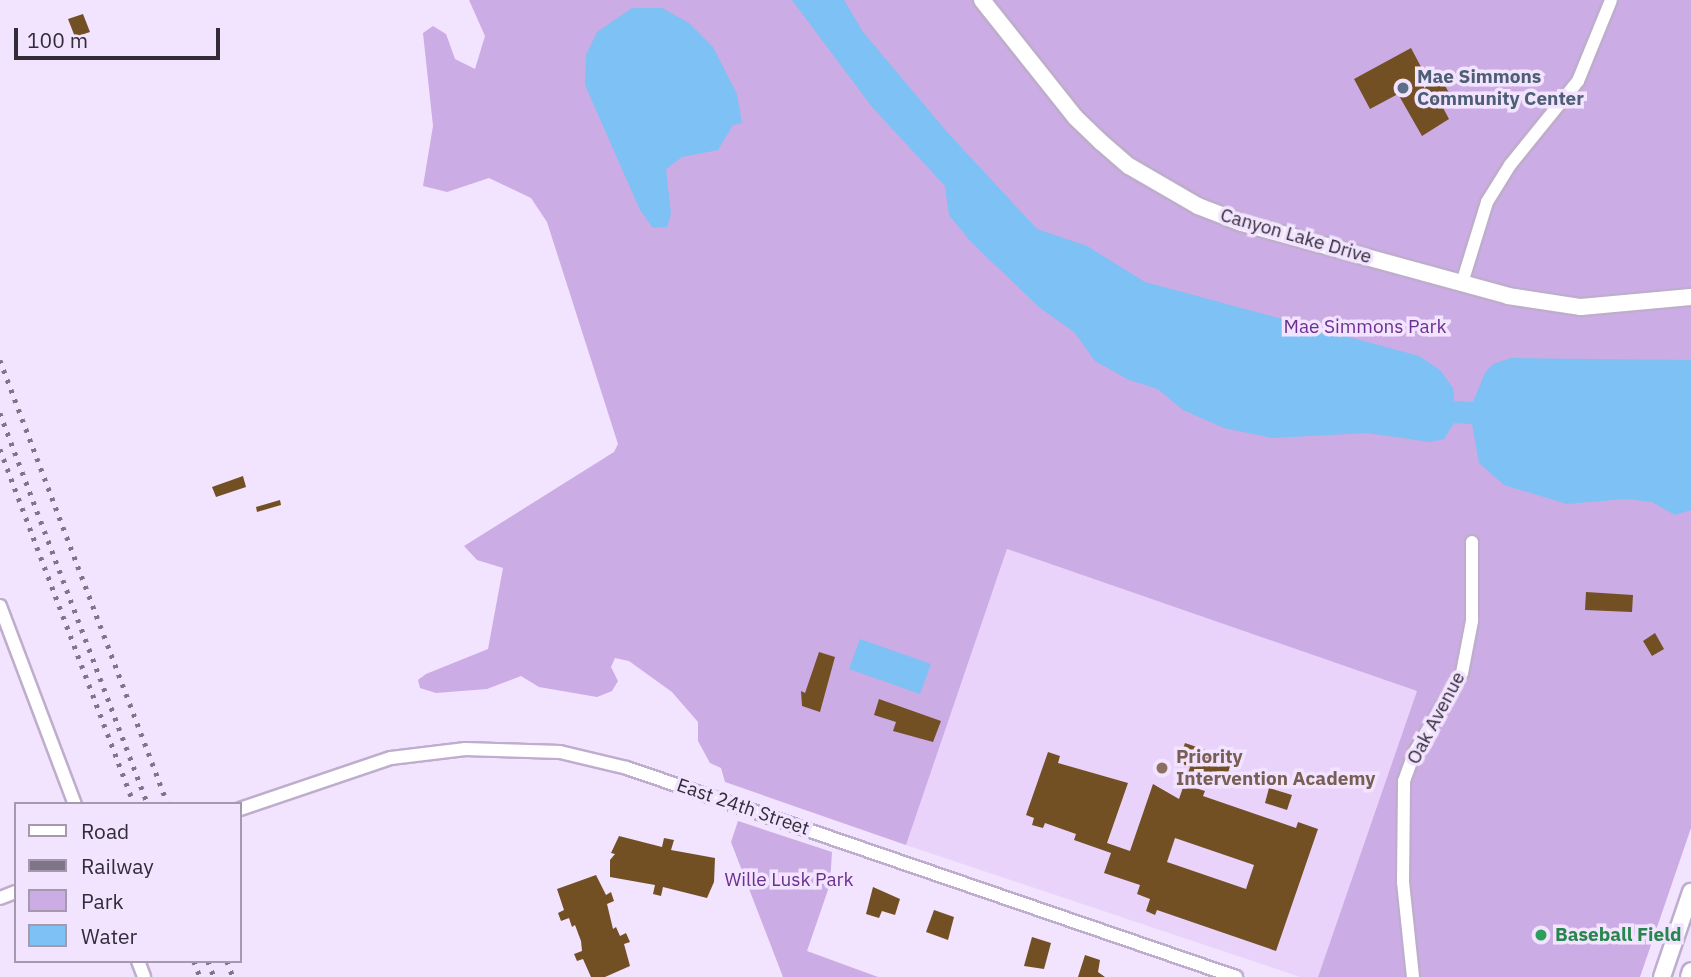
<!DOCTYPE html>
<html>
<head>
<meta charset="utf-8">
<style>
	body { margin:0 }
	#map { position:relative; width:1691px; height:977px; overflow:hidden; background:#f2e3fe; font-family:"IBM Plex Sans",sans-serif }
	div>[style] { position:absolute }
	[style*='--x'] { left:calc(var(--x)*1px); top:calc(var(--y)*1px); width:calc(var(--w)*1px); rotate:calc(var(--a)*1deg) }
	.built>* { inset:0; background:#e9d3fb }
	.green>* { inset:0; background:#ccace4 }
	.water>* { inset:0; background:#7dc1f5 }
	.building>* { inset:0; background:#725024 }
	.roads { filter:drop-shadow(2px 0 #bfadcd) drop-shadow(-2px 0 #bfadcd) drop-shadow(0 2px #bfadcd) drop-shadow(0 -2px #bfadcd) }
	.street>* { height:12px; margin:-6px; padding:0 6px; transform-origin:6px; border-radius:6px; background:#fff }
	.secondary>* { height:16px; margin:-8px; padding:0 8px; transform-origin:8px; border-radius:8px; background:#fff }
	.rail>* { height:4.5px; margin-top:-2.25px; transform-origin:0; background:repeating-linear-gradient(90deg,#7f7587 0 3.5px,transparent 0 10.5px) }
	.dots>* { width:19px; height:19px; translate:-50% -50%; box-sizing:border-box; border:4px solid #f2e3fe; border-radius:50% }
	span { translate:-50% -50%; white-space:nowrap; text-align:center; line-height:1.15; -webkit-text-stroke:7px #f2e3fe; paint-order:stroke }
	.service-label { font-size:19px; color:#4e5e75; font-weight:700 }
	.left { translate:0 -50%; text-align:left }
	.street-label { font-size:19px; color:#322b38 }
	.park-label { font-size:19px; color:#6b3090 }
	.education-label { font-size:19px; color:#785e54; font-weight:700 }
	.leisure-label { font-size:19px; color:#27864d; font-weight:700 }
	.legend { position:absolute; left:14px; top:802px; width:228px; height:161px; box-sizing:border-box; background:#f2e3fe; border:2px solid #a599af; margin:0; padding:9px 12px; list-style:none; font-size:21px; color:#322b38 }
	.legend li { display:flex; align-items:center; gap:14px; height:35px }
	.legend b { width:35px; border:2px solid #a599af }
	.scale { position:absolute; left:14px; top:28px; width:206px; height:32px; box-sizing:border-box; border:4px solid #322b38; border-top:0; padding-left:9px; font-size:21px; line-height:24px; white-space:nowrap; color:#322b38; -webkit-text-stroke:5px #f2e3fe; paint-order:stroke }
</style>
</head>
<body>
<div id="map">
	<div class="built">
		<i style="clip-path:polygon(1007px 549px,1418px 691px,1318px 977px,1300px 977px,906px 845px)"></i>
	</div>
	<div class="green">
		<i style="clip-path:polygon(469px 0,1691px 0,1691px 828px,1640px 977px,1318px 977px,1417px 691px,1007px 549px,906px 845px,725px 782px,721px 768px,710px 763px,698px 741px,698px 722px,672px 692px,629px 661px,615px 658px,611px 667px,618px 681px,612px 691px,597px 697px,539px 687px,521px 676px,487px 689px,436px 693px,420px 688px,418px 680px,426px 674px,488px 649px,503px 568px,477px 560px,464px 546px,614px 452px,618px 444px,547px 222px,531px 198px,489px 178px,447px 192px,423px 186px,433px 126px,423px 33px,433px 26px,446px 34px,455px 59px,475px 69px,485px 36px)"></i>
		<i style="clip-path:polygon(738px 821px,832px 852px,830px 884px,807px 951px,878px 977px,783px 977px,731px 842px)"></i>
	</div>
	<div class="water">
		<i style="clip-path:polygon(792px 0,844px 0,863px 32px,948px 133px,1037px 229px,1087px 246px,1145px 282px,1419px 356px,1440px 370px,1453px 388px,1454px 401px,1473px 402px,1485px 373px,1493px 364px,1511px 358px,1691px 360px,1691px 510px,1675px 515px,1652px 502px,1626px 499px,1567px 504px,1504px 485px,1479px 463px,1472px 424px,1454px 423px,1444px 439px,1430px 442px,1367px 433px,1272px 438px,1224px 428px,1183px 410px,1158px 389px,1129px 380px,1095px 361px,1074px 332px,1040px 308px,971px 242px,949px 215px,945px 186px,872px 107px)"></i>
		<i style="clip-path:polygon(632px 8px,662px 8px,689px 23px,713px 47px,737px 94px,742px 123px,733px 125px,718px 150px,682px 157px,666px 169px,671px 214px,667px 227px,653px 228px,640px 210px,585px 85px,586px 55px,597px 32px)"></i>
		<i style="clip-path:polygon(860px 639px,931px 664px,920px 694px,849px 669px)"></i>
	</div>
	<div class="building">
		<i style="clip-path:polygon(83px 14px,90px 32px,75px 37px,68px 19px)"></i>
		<i style="clip-path:polygon(1411px 48px,1429px 82px,1440px 77px,1452px 98px,1441px 104px,1449px 119px,1422px 136px,1398px 94px,1370px 109px,1354px 79px)"></i>
		<i style="clip-path:polygon(243px 476px,246px 487px,216px 497px,212px 487px)"></i>
		<i style="clip-path:polygon(280px 500px,281px 505px,257px 512px,256px 507px)"></i>
		<i style="clip-path:polygon(1586px 592px,1633px 595px,1632px 612px,1585px 610px)"></i>
		<i style="clip-path:polygon(1655px 633px,1664px 649px,1652px 656px,1643px 641px)"></i>
		<i style="clip-path:polygon(819px 652px,835px 657px,820px 712px,802px 706px,801px 691px,805px 693px)"></i>
		<i style="clip-path:polygon(879px 699px,941px 721px,933px 742px,893px 731px,896px 722px,874px 715px)"></i>
		<i style="clip-path:polygon(evenodd,1185px 743px,1232px 759px,1226px 780px,1206px 773px,1204px 779px,1196px 776px,1192px 787px,1205px 791px,1203px 796px,1296px 828px,1298px 822px,1318px 829px,1276px 951px,1157px 910px,1155px 915px,1146px 911px,1150px 899px,1137px 894px,1140px 885px,1104px 873px,1111px 853px,1074px 840px,1076px 834px,1045px 823px,1043px 828px,1032px 825px,1034px 818px,1026px 815px,1048px 752px,1060px 756px,1058px 763px,1128px 783px,1107px 843px,1130px 851px,1153px 784px,1179px 799px,1190px 767px,1178px 762px,1185px 743px,1175px 838px,1254px 865px,1246px 889px,1167px 862px,1175px 838px)"></i>
		<i style="clip-path:polygon(1269px 788px,1292px 795px,1287px 810px,1265px 803px)"></i>
		<i style="clip-path:polygon(619px 836px,662px 847px,664px 838px,674px 840px,671px 850px,715px 858px,714px 882px,707px 898px,663px 887px,661px 896px,653px 894px,655px 885px,610px 877px,610px 860px,615px 854px,611px 853px)"></i>
		<i style="clip-path:polygon(596px 875px,606px 895px,611px 892px,614px 901px,607px 904px,613px 929px,616px 927px,620px 936px,626px 933px,630px 942px,624px 944px,630px 966px,605px 977px,591px 977px,583px 959px,577px 961px,574px 954px,582px 951px,581px 941px,575px 925px,572px 927px,569px 918px,561px 921px,558px 913px,564px 910px,557px 889px)"></i>
		<i style="clip-path:polygon(873px 887px,900px 899px,895px 915px,882px 911px,879px 918px,866px 914px)"></i>
		<i style="clip-path:polygon(934px 910px,954px 917px,948px 940px,926px 932px)"></i>
		<i style="clip-path:polygon(1032px 937px,1051px 943px,1044px 969px,1024px 966px)"></i>
		<i style="clip-path:polygon(1085px 955px,1100px 960px,1098px 972px,1105px 977px,1078px 977px)"></i>
	</div>
	<div class="roads">
		<div class="street">
			<i style="--x:1462;--y:283;--w:85;--a:-72.8"></i>
			<i style="--x:1487;--y:202;--w:44;--a:-58.1"></i>
			<i style="--x:1510;--y:165;--w:108;--a:-51"></i>
			<i style="--x:1578;--y:81;--w:87;--a:-67.8"></i>
			<i style="--x:0;--y:606;--w:212;--a:69.3"></i>
			<i style="--x:240;--y:809;--w:159;--a:-18.7"></i>
			<i style="--x:391;--y:758;--w:75;--a:-6.9"></i>
			<i style="--x:465;--y:749;--w:95;--a:1.8"></i>
			<i style="--x:560;--y:752;--w:69;--a:13.4"></i>
			<i style="--x:627;--y:768;--w:644;--a:18.94"></i>
			<i style="--x:0;--y:898;--w:17;--a:-21"></i>
			<i style="--x:138;--y:961;--w:17;--a:69"></i>
			<i style="--x:1413;--y:977;--w:96;--a:-96"></i>
			<i style="--x:1403;--y:882;--w:101;--a:-89.4"></i>
			<i style="--x:1404;--y:781;--w:30;--a:-70"></i>
			<i style="--x:1414;--y:753;--w:93;--a:-59"></i>
			<i style="--x:1462;--y:673;--w:53;--a:-79.1"></i>
			<i style="--x:1472;--y:621;--w:79;--a:-90"></i>
		</div>
		<div class="secondary">
			<i style="--x:982;--y:0;--w:149;--a:51.5"></i>
			<i style="--x:1075;--y:117;--w:36;--a:44"></i>
			<i style="--x:1101;--y:142;--w:37;--a:41"></i>
			<i style="--x:1129;--y:166;--w:80;--a:30.1"></i>
			<i style="--x:1198;--y:206;--w:47;--a:21.1"></i>
			<i style="--x:1242;--y:223;--w:276;--a:15.3"></i>
			<i style="--x:1508;--y:296;--w:74;--a:8.6"></i>
			<i style="--x:1581;--y:307;--w:110;--a:-5.2"></i>
			<i style="--x:1662;--y:977;--w:90;--a:-71.2"></i>
			<i style="--x:1689;--y:977;--w:6;--a:-72"></i>
		</div>
	</div>
	<div class="rail">
		<i style="--x:0;--y:360;--w:475;--a:69.3"></i>
		<i style="--x:0;--y:413;--w:418;--a:69.3"></i>
		<i style="--x:0;--y:449;--w:379;--a:69.3"></i>
		<i style="--x:194;--y:961;--w:17;--a:69"></i>
		<i style="--x:208;--y:961;--w:17;--a:69"></i>
		<i style="--x:227;--y:961;--w:17;--a:69"></i>
	</div>
	<div class="dots">
		<i style="left:1403px;top:88px;background:#5c6f8a"></i>
		<i style="left:1162px;top:768px;background:#8d6e63"></i>
		<i style="left:1541px;top:935px;background:#2e9e5b"></i>
	</div>
	<div class="service-label">
		<span class="left" style="left:1417px;top:88px">Mae Simmons<br>Community Center</span>
	</div>
	<div class="street-label">
		<span style="left:1296px;top:236px;rotate:16deg">Canyon Lake Drive</span>
		<span style="left:1436px;top:718px;rotate:-62deg">Oak Avenue</span>
		<span style="left:743px;top:807px;rotate:19deg">East 24th Street</span>
	</div>
	<div class="park-label">
		<span style="left:1365px;top:327px">Mae Simmons Park</span>
		<span style="left:789px;top:880px">Wille Lusk Park</span>
	</div>
	<div class="education-label">
		<span class="left" style="left:1176px;top:768px">Priority<br>Intervention Academy</span>
	</div>
	<div class="leisure-label">
		<span class="left" style="left:1555px;top:935px">Baseball Field</span>
	</div>
	<ul class="legend">
	<li><b style="height:9px;background:#fff"></b>Road</li>
	<li><b style="height:9px;background:#7f7587"></b>Railway</li>
	<li><b style="height:19px;background:#ccace4"></b>Park</li>
	<li><b style="height:19px;background:#7dc1f5"></b>Water</li>
	</ul>
	<div class="scale">100 m</div>
</div>
</body>
</html>
